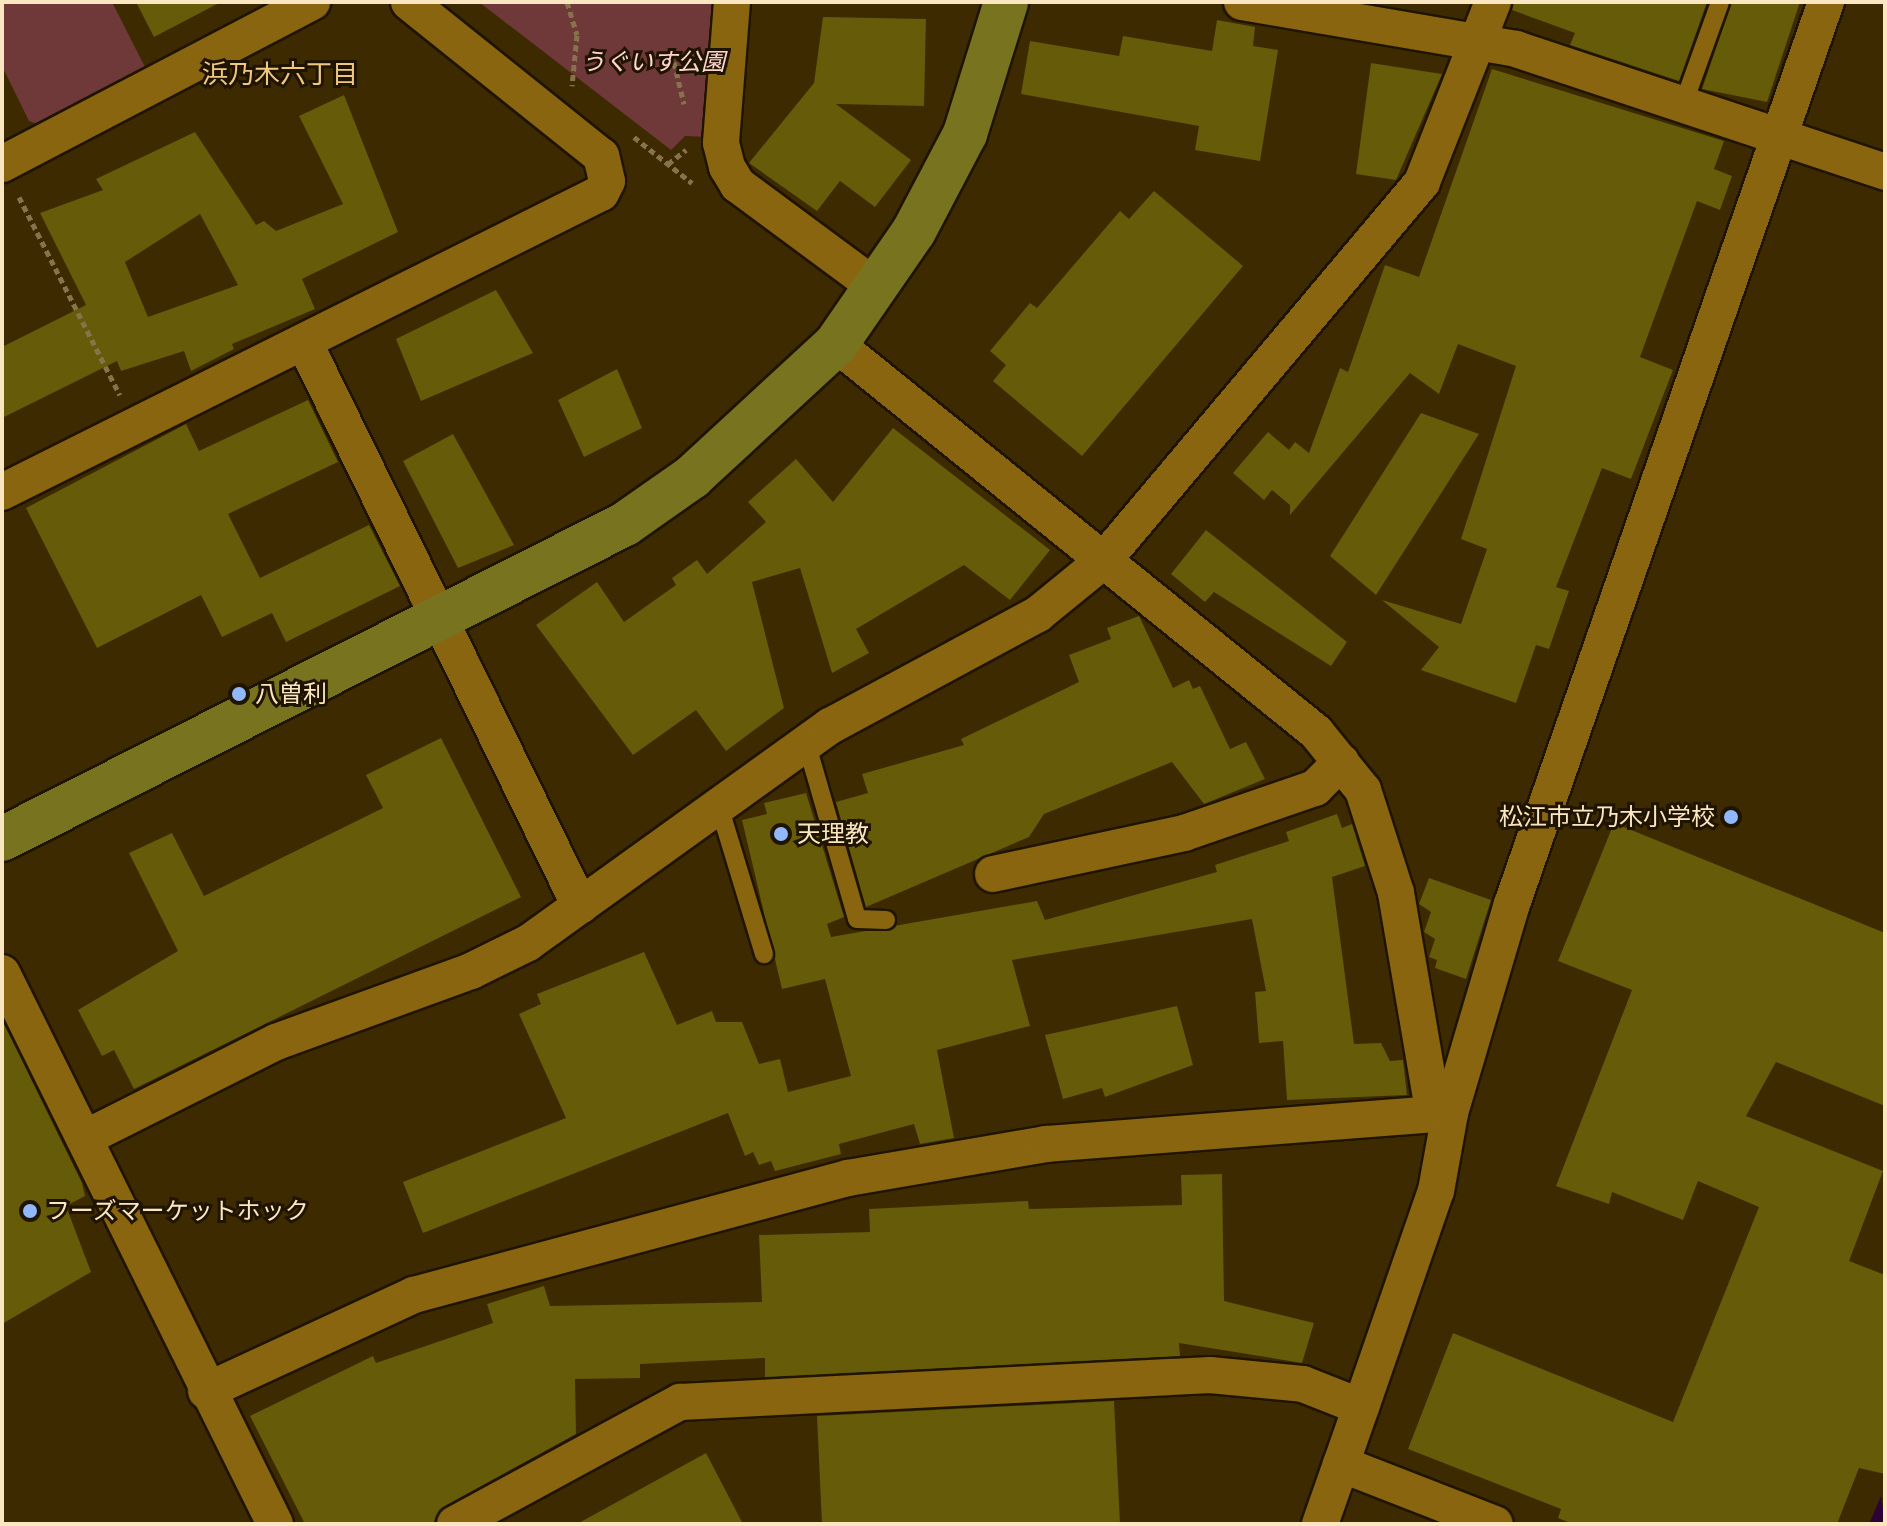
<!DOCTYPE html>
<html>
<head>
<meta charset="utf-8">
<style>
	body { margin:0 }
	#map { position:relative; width:1887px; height:1526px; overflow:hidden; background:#3d2a00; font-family:Lora,"Noto Sans JP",serif }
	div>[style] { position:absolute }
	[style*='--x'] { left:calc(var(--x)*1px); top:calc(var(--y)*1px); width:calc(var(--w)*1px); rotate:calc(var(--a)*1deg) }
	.green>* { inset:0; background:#6e3938 }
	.water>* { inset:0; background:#2c0332 }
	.building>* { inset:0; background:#655b08 }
	.path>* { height:5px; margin-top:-2.5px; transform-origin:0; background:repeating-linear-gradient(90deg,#87734b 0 6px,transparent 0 10px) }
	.roads { filter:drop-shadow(2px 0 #1f1400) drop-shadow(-2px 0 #1f1400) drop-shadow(0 2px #1f1400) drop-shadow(0 -2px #1f1400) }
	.lane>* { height:18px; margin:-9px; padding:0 9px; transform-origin:9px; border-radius:9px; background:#8a650f }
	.street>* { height:36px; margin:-18px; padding:0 18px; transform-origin:18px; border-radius:18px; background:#8a650f }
	.secondary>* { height:44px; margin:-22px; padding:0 22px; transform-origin:22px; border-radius:22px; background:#77731f }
	.dots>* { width:22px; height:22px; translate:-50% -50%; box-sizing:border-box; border:4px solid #1f1400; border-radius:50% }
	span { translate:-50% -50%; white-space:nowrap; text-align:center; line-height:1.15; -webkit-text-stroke:6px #1f1400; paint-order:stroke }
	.park-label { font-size:24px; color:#ffd3d0; font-style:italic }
	.poi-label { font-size:24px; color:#fbe6c2 }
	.left { translate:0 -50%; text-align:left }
	.right { translate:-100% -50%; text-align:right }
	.neighbourhood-label { font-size:26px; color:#f0c87d }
	.frame { position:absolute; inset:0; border:4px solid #fbe6c2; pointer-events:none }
</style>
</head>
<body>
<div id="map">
	<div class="green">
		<i style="clip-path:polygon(2px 2px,112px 2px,148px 73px,42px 126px,29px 121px,2px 66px)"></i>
		<i style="clip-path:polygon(479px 2px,717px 2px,708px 137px,685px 136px,671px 150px)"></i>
	</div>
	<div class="water">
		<i style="clip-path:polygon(1881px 1495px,1885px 1524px,1869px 1524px,1881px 1496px)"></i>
	</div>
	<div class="building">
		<i style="clip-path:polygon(136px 2px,221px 2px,154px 37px)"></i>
		<i style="clip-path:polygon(1514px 2px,1707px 2px,1679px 81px,1570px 45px,1575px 33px,1512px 10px)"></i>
		<i style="clip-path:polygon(1732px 2px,1800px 2px,1767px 102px,1702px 89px)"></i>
		<i style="clip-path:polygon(823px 17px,926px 19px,924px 106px,836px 104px,911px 160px,875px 207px,840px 181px,817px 211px,749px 163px,814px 83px)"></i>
		<i style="clip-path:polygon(1217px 20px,1255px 27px,1253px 46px,1278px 50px,1260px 161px,1195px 150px,1199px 126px,1021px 94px,1030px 41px,1119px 56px,1123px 36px,1212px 51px)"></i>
		<i style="clip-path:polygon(1371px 63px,1442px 74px,1396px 180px,1356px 174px)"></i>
		<i style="clip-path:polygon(1492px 69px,1724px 141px,1714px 169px,1732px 176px,1720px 210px,1697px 201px,1640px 357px,1673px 370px,1631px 479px,1602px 468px,1556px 587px,1569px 591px,1549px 649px,1536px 645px,1516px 703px,1421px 670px,1439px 647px,1382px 600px,1461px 624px,1487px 549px,1461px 539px,1516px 366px,1458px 344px,1439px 394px,1410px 373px,1290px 515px,1290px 505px,1272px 490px,1264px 500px,1233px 473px,1268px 432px,1289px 450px,1295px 442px,1309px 453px,1340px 368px,1348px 372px,1385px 265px,1419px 277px)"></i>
		<i style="clip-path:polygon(evenodd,344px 95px,398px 232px,302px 279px,315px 309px,232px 344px,234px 349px,191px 371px,184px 351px,121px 371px,117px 361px,2px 418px,2px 347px,86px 305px,40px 213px,103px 190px,96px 179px,195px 132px,256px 225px,264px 221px,276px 231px,343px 204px,299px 116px,344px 95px,200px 214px,238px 285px,148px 317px,125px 262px,200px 214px)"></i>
		<i style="clip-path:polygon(1154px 191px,1243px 266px,1082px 456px,993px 381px,1006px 365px,990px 351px,1030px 303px,1037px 308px,1120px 211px,1129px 219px)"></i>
		<i style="clip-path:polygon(496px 290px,533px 353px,421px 401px,396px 339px)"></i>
		<i style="clip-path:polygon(617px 369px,642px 428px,584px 457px,558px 400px)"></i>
		<i style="clip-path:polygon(308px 400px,338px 462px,228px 514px,260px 578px,369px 525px,400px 586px,286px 642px,272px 613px,222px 637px,201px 595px,97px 648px,26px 508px,186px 424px,199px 451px)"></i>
		<i style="clip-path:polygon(1421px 413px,1479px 434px,1376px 595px,1330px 556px)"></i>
		<i style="clip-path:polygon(893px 428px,1050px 550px,1010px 600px,964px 565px,856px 629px,869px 653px,832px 673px,800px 568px,752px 582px,784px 708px,726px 751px,696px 710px,633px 755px,536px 625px,597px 582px,624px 622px,676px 585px,672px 578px,697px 560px,707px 574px,766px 522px,748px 502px,796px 459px,833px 502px)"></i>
		<i style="clip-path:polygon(453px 434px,514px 545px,458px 568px,403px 461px)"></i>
		<i style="clip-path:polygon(1206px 530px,1347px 642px,1331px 666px,1214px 592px,1205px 602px,1171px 574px)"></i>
		<i style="clip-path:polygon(1139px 616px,1173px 688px,1189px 680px,1193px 689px,1200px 686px,1230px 749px,1246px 742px,1265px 779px,1204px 804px,1172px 762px,1044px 814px,1029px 837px,866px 907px,836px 802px,868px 793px,862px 774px,964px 745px,961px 739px,1079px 682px,1069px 655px,1111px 639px,1107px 628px)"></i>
		<i style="clip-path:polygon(441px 738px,521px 897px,134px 1089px,114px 1050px,102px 1056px,78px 1010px,178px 951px,129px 853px,172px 833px,204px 896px,383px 808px,366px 775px)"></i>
		<i style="clip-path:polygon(806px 793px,844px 917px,827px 924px,831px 937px,1037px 901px,1045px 920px,1217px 872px,1215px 865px,1289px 841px,1286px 832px,1337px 814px,1342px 828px,1352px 824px,1365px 866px,1332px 877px,1354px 1044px,1381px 1043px,1390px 1061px,1403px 1060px,1407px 1095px,1287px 1100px,1283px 1041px,1259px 1043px,1255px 992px,1266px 991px,1252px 919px,1012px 960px,1030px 1026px,937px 1050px,954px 1138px,920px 1144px,914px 1124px,839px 1144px,841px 1154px,775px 1171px,771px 1161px,759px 1165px,753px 1152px,745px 1156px,728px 1113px,423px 1233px,403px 1182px,566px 1118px,519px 1014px,541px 1004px,537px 994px,644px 952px,677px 1025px,712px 1011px,716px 1022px,742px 1022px,759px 1064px,780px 1059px,788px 1092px,851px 1076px,825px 979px,782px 989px,742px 820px,767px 814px,764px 803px)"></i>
		<i style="clip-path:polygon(1614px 823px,1885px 933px,1885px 1106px,1776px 1062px,1746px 1116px,1883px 1171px,1849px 1261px,1885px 1275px,1885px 1474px,1859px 1468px,1837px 1524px,1573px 1524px,1558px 1518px,1561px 1509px,1408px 1449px,1453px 1333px,1673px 1422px,1759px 1207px,1698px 1181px,1683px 1220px,1612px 1192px,1609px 1204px,1556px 1186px,1632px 990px,1558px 961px)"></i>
		<i style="clip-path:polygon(1429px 878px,1491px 900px,1466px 979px,1435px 968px,1437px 960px,1429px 957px,1435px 939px,1424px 932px,1431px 912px,1419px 904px)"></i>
		<i style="clip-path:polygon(1177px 1006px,1193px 1065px,1105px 1097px,1102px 1088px,1063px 1099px,1045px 1035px)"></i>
		<i style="clip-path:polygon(2px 1020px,82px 1183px,85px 1196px,66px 1206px,91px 1272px,2px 1324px)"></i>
		<i style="clip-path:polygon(1222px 1174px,1224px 1301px,1314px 1323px,1302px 1363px,1179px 1343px,1180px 1356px,765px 1377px,765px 1358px,640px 1364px,640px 1378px,575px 1379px,576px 1434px,445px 1506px,432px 1524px,305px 1524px,250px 1416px,373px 1356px,376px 1363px,493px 1323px,487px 1304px,544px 1286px,550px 1306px,762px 1302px,759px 1235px,870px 1232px,869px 1209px,1028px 1201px,1029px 1209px,1182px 1205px,1181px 1175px)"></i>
		<i style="clip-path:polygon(1114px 1401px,1120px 1524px,822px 1524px,817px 1416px)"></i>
		<i style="clip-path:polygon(706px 1453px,743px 1524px,577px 1524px)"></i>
	</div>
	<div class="path">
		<i style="--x:567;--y:2;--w:34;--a:73"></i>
		<i style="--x:577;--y:35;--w:51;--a:95.6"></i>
		<i style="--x:674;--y:62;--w:43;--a:76.6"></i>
		<i style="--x:634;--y:137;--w:74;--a:38.4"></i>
		<i style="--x:668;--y:164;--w:23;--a:-38"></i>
		<i style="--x:19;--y:197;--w:222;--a:63"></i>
	</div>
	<div class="roads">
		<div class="lane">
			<i style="--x:1683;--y:105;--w:109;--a:-70.2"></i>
			<i style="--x:806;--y:742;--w:184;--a:73.9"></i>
			<i style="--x:857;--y:919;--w:29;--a:2"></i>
			<i style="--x:719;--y:806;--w:155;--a:73.1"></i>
		</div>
		<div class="street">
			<i style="--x:732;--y:2;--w:141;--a:94.5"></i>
			<i style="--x:721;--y:143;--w:25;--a:76"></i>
			<i style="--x:727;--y:167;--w:21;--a:59"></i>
			<i style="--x:738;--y:185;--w:172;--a:36.5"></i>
			<i style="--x:1242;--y:2;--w:278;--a:9.7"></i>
			<i style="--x:1516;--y:49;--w:389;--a:18.4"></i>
			<i style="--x:2;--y:164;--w:350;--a:-27.6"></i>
			<i style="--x:304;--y:342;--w:628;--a:63.92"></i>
			<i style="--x:836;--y:344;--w:617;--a:38.95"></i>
			<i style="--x:1316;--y:732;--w:75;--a:51"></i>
			<i style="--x:1363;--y:790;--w:108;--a:72.2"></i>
			<i style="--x:1396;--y:893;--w:219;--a:80.3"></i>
			<i style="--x:2;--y:492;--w:669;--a:-26.53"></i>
			<i style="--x:601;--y:193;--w:13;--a:-63"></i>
			<i style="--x:607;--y:181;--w:26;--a:-103"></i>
			<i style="--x:601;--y:156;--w:246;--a:-141.3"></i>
			<i style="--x:993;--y:874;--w:195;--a:-12.1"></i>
			<i style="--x:1184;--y:833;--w:139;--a:-19"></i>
			<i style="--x:1315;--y:788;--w:37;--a:-45"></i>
			<i style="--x:2;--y:973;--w:615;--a:63.64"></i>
			<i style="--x:85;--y:1138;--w:214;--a:-26.7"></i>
			<i style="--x:276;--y:1042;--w:208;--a:-20"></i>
			<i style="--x:471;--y:971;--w:64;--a:-26.2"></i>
			<i style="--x:528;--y:943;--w:372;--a:-35.7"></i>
			<i style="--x:830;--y:726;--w:236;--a:-28.3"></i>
			<i style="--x:1038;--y:614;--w:84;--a:-39.2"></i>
			<i style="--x:1103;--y:561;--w:495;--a:-49.9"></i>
			<i style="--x:1422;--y:182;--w:193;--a:-68.5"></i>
			<i style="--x:206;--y:1391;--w:229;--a:-24.8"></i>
			<i style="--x:414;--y:1295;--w:449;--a:-15.1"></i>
			<i style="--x:848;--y:1178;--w:201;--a:-9.7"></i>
			<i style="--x:1046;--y:1144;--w:405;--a:-4.4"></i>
			<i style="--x:1361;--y:1407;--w:229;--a:-70.9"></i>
			<i style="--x:1436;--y:1191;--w:79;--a:-79.8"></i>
			<i style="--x:1450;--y:1113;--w:218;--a:-73.5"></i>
			<i style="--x:1512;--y:904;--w:955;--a:-70.81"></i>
			<i style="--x:1341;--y:1464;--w:165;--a:21.3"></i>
			<i style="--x:455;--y:1524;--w:256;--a:-28.5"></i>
			<i style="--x:680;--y:1402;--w:531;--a:-2.92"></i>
			<i style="--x:1210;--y:1375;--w:93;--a:5.5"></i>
			<i style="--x:1303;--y:1384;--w:62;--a:21.6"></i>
			<i style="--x:1361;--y:1407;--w:124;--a:109.3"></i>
		</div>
		<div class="secondary">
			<i style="--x:2;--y:839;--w:698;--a:-26.82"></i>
			<i style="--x:625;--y:524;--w:82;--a:-35"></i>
			<i style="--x:692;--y:477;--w:196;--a:-42.7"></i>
			<i style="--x:836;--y:344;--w:137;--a:-55.4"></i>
			<i style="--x:914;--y:231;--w:110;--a:-62.3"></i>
			<i style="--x:965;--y:134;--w:138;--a:-72.7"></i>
		</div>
	</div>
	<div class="dots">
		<i style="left:239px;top:694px;background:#91b8fd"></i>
		<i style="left:1731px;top:817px;background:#91b8fd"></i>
		<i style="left:781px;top:834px;background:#91b8fd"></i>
		<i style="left:30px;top:1211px;background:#91b8fd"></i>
	</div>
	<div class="park-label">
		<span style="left:653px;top:62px">うぐいす公園</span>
	</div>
	<div class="poi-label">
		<span class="left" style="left:255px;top:694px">八曽利</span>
		<span class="right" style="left:1715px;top:817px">松江市立乃木小学校</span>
		<span class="left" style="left:797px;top:834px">天理教</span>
		<span class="left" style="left:46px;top:1211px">フーズマーケットホック</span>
	</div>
	<div class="neighbourhood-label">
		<span style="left:280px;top:74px">浜乃木六丁目</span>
	</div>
	<div class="frame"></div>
</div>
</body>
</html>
